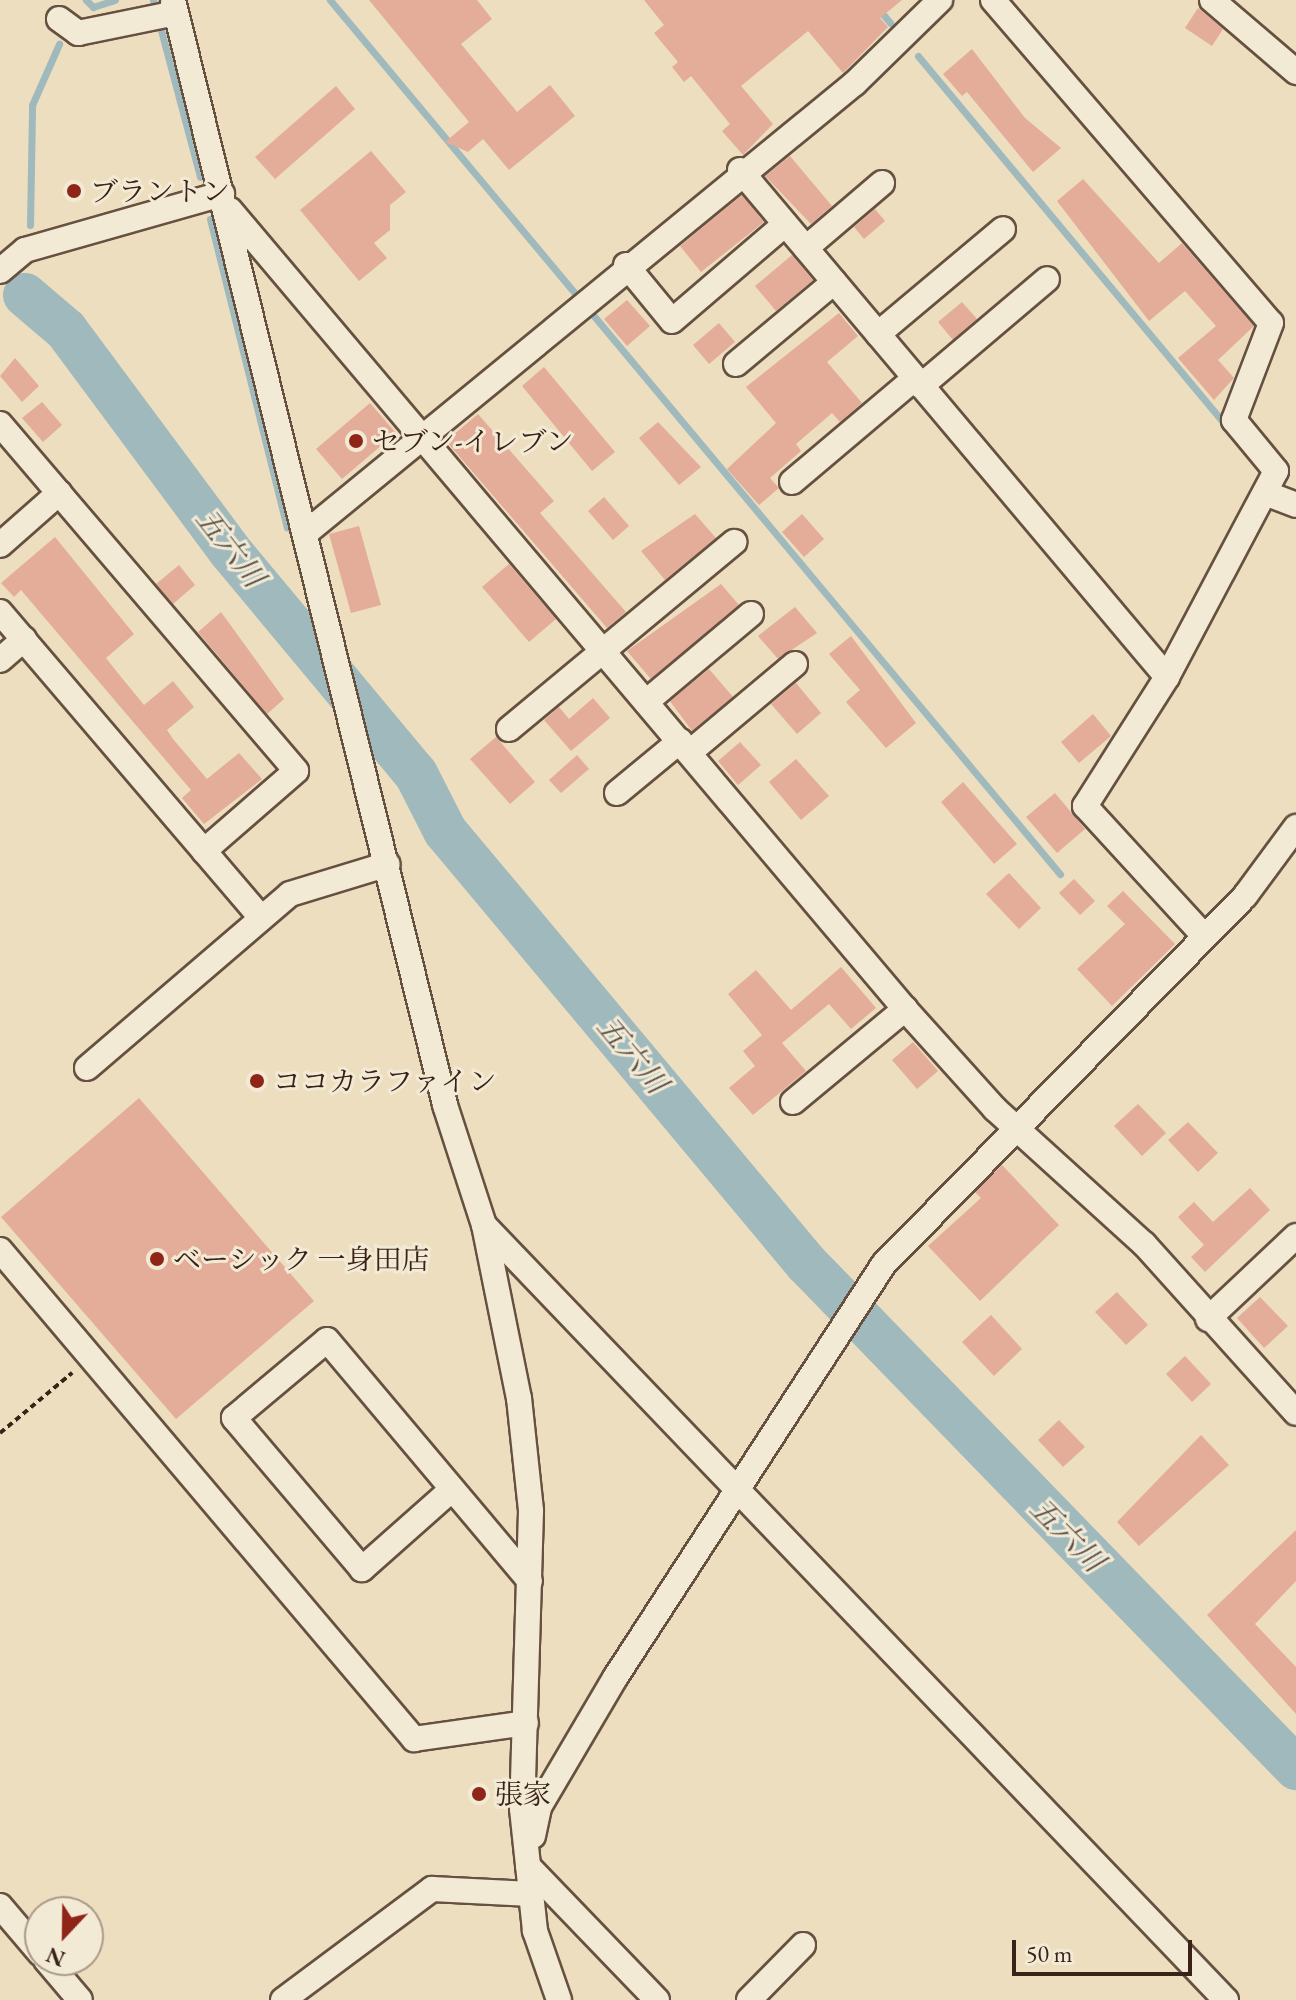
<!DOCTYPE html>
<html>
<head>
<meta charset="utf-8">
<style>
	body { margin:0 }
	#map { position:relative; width:1296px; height:2000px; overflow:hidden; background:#ecdebe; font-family:"EB Garamond","Noto Serif JP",serif }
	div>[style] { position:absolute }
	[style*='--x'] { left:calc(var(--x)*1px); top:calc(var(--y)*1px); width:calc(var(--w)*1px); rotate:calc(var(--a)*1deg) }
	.stream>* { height:7px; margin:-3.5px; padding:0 3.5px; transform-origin:3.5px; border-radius:3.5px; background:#9fb9bd }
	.river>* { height:44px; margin:-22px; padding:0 22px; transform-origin:22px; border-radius:22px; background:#9fb9bd }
	.building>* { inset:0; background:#e4ad99 }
	.path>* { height:4px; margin-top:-2px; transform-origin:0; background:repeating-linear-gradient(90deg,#392217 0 6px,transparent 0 10px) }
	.roads { filter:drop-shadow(2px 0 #665141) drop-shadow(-2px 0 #665141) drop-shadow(0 2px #665141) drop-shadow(0 -2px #665141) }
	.minor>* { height:24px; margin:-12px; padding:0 12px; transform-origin:12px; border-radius:12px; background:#f3ead5 }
	.dots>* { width:22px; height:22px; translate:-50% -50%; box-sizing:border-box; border:4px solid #f3ead5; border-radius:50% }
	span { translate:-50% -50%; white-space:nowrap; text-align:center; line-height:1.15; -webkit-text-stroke:6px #f3ead5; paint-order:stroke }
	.poi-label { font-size:28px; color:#392217 }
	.left { translate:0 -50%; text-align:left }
	.water-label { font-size:30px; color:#584f49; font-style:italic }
	.north { position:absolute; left:24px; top:1896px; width:80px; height:80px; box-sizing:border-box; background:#f3ead5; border:2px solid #a99a89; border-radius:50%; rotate:202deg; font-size:22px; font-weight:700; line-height:32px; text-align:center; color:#392217 }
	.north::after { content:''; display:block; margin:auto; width:28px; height:36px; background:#8f2418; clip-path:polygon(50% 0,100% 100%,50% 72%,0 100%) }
	.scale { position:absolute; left:1012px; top:1940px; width:180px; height:36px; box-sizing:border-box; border:4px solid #392217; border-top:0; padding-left:10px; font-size:24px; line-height:28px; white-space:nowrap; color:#392217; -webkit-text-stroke:6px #f3ead5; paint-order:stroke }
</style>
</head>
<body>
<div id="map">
	<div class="stream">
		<i style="--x:86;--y:0;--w:10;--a:45"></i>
		<i style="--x:93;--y:7;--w:23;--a:-18"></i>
		<i style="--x:153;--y:0;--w:183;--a:75.1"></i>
		<i style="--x:330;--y:0;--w:1139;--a:50.13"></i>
		<i style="--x:871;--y:0;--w:30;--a:50"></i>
		<i style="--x:918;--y:56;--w:483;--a:50.2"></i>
		<i style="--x:210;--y:219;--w:318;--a:76"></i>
		<i style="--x:30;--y:225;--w:120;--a:-89"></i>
		<i style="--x:32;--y:105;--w:67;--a:-66.1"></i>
		<i style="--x:4;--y:274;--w:30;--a:45"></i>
	</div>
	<div class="river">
		<i style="--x:25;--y:295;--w:54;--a:40.5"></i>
		<i style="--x:66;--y:330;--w:275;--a:53.4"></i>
		<i style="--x:230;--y:551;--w:290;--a:50.2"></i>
		<i style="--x:416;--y:774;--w:64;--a:63"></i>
		<i style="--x:445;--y:831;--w:563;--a:50.12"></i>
		<i style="--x:806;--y:1263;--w:704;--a:45.86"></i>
	</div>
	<div class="building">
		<i style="clip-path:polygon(369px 0,477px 0,492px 19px,461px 44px,517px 112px,550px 85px,575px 116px,509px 170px,483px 139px,468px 152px,445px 142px,469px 122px)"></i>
		<i style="clip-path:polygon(644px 0,902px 0,880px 18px,888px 27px,843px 73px,808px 31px,741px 86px,773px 124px,743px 155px,722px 131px,730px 124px,691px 76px,684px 82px,672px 67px,678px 62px,654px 33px,664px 25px)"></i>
		<i style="clip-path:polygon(1198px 8px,1223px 29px,1212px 46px,1185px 28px)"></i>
		<i style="clip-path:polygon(972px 49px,1025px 118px,1061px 148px,1033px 172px,967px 92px,962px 96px,943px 74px)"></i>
		<i style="clip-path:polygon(336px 86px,355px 109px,275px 179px,255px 157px)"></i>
		<i style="clip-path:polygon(371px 151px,406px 192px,390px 205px,390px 230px,374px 243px,387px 258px,359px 281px,300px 210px)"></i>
		<i style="clip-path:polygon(790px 156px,832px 206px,811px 224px,765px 176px)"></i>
		<i style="clip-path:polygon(1083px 179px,1159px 263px,1182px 243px,1254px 326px,1218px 360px,1234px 378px,1214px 400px,1178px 358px,1216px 326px,1185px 291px,1149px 321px,1057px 201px)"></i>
		<i style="clip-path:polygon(742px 195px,764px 222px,701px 272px,680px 246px)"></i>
		<i style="clip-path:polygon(875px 209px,885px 221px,864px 239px,854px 227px)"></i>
		<i style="clip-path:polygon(792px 255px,813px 280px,776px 311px,755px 286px)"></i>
		<i style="clip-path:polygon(627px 300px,650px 326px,627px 346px,604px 319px)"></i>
		<i style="clip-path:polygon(962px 302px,977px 319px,953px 340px,938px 322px)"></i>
		<i style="clip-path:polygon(839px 313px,858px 336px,827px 362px,862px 403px,840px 422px,832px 413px,796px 444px,801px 451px,770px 478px,779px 488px,759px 505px,727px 469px,776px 423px,746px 387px)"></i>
		<i style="clip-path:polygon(719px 323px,735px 342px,709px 364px,693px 345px)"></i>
		<i style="clip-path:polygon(15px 358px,39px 386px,22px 402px,0 376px)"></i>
		<i style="clip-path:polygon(544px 367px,615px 452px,592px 471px,522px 386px)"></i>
		<i style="clip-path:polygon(42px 402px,62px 425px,43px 442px,22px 418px)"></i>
		<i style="clip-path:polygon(370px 403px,396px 433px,342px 479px,316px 449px)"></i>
		<i style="clip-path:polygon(478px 414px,554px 501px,540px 513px,626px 612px,607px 628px,446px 441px)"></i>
		<i style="clip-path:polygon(658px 422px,701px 467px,679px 485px,639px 438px)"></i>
		<i style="clip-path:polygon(604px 497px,629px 526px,613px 540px,588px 511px)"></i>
		<i style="clip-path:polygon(695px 514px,716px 538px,665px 580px,641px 551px)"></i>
		<i style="clip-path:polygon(802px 514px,824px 539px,804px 557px,782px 532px)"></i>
		<i style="clip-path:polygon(359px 526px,381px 605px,351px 613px,329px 534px)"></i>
		<i style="clip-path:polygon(55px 537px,134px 634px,106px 658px,117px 672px,144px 705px,173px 681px,194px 707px,167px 730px,173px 739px,207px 779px,239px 753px,262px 779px,204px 824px,182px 798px,191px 790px,21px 590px,14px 597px,1px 583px)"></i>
		<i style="clip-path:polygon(509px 564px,556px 619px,529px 642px,482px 587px)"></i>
		<i style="clip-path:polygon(179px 565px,195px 585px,173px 604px,156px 584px)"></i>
		<i style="clip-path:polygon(721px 584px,739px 605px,651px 679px,627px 651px)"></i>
		<i style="clip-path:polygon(795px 607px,817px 633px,778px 659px,758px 636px)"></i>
		<i style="clip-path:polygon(221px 612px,284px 699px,267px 714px,198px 632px)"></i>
		<i style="clip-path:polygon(851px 636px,916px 723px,886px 748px,846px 702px,860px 690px,829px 654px)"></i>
		<i style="clip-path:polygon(709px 669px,733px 697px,692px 731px,670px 701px)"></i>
		<i style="clip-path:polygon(796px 683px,821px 713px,797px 734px,771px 704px)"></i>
		<i style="clip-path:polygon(593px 698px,610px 718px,571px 751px,544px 720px,559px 707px,569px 719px)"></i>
		<i style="clip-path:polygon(1093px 714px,1111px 736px,1079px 763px,1061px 742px)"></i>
		<i style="clip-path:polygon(496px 737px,535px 782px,510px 804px,470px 759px)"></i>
		<i style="clip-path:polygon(740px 742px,761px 765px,738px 785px,718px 761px)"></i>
		<i style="clip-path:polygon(577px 755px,589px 769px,561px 793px,549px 780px)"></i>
		<i style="clip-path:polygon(796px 759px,829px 796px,801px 820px,769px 782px)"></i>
		<i style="clip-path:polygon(963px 782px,1017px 844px,994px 864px,941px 802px)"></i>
		<i style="clip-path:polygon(1055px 793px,1085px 829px,1057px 853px,1026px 817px)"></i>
		<i style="clip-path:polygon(1009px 873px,1041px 908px,1019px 929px,986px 894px)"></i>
		<i style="clip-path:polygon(1074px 879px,1095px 901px,1080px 915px,1059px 893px)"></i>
		<i style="clip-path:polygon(1123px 891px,1175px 944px,1112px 1006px,1077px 969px,1125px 924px,1107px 906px)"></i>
		<i style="clip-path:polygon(841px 967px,876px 1008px,851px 1029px,829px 1004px,782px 1043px,806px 1071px,753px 1115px,729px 1088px,755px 1066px,743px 1051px,762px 1035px,728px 994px,756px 970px,791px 1010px)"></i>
		<i style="clip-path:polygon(913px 1042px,938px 1071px,917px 1089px,892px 1060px)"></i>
		<i style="clip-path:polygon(139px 1098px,314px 1301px,176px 1419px,1px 1217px)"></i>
		<i style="clip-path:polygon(1138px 1104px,1166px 1133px,1142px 1156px,1114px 1126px)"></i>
		<i style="clip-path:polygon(1188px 1122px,1218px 1153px,1198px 1172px,1168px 1140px)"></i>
		<i style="clip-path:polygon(1002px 1165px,1059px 1225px,980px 1301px,928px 1246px,981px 1198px,975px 1192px)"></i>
		<i style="clip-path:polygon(1250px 1188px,1270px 1210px,1205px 1272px,1191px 1257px,1204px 1245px,1178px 1217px,1194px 1202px,1213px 1222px)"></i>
		<i style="clip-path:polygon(1117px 1292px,1148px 1325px,1126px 1345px,1095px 1312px)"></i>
		<i style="clip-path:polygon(1260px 1297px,1288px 1326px,1264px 1348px,1237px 1318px)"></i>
		<i style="clip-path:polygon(991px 1315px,1022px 1349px,994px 1376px,962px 1342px)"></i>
		<i style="clip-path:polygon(1185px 1356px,1211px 1384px,1192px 1402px,1166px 1374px)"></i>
		<i style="clip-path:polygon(1059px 1420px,1085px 1447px,1063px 1467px,1038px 1440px)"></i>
		<i style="clip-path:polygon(1201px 1435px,1229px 1465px,1139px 1546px,1117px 1522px)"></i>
		<i style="clip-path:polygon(1296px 1530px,1296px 1581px,1255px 1624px,1296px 1667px,1296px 1714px,1207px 1615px)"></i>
	</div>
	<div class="path">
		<i style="--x:0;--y:1433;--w:94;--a:-39.8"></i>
	</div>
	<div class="roads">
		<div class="minor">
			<i style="--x:173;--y:0;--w:1138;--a:76.17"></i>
			<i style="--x:445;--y:1105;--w:126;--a:72"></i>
			<i style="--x:484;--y:1225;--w:177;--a:78.6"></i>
			<i style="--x:519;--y:1398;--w:114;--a:83.9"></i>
			<i style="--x:531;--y:1511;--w:298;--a:91.7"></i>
			<i style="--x:522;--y:1809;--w:123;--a:83.9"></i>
			<i style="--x:535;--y:1931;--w:73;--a:70.8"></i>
			<i style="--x:993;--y:0;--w:426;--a:49.3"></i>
			<i style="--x:1271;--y:323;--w:104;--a:110.9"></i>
			<i style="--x:1234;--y:420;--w:66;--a:50.5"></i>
			<i style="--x:1276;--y:471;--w:233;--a:117.9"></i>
			<i style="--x:1212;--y:0;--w:111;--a:40.6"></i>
			<i style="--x:59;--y:19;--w:24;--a:36"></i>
			<i style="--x:78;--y:33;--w:100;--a:-11.5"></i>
			<i style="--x:740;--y:170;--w:663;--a:49.9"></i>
			<i style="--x:1167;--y:677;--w:153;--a:122.4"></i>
			<i style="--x:1085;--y:806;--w:176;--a:47.5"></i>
			<i style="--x:230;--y:210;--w:1046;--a:49.81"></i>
			<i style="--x:905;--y:1009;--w:135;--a:48"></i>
			<i style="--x:995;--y:1109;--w:201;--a:42.2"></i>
			<i style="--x:1144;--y:1244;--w:227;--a:48"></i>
			<i style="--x:806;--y:248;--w:100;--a:-40.5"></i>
			<i style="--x:626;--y:265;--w:72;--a:50.6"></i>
			<i style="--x:672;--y:321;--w:149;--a:-40.6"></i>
			<i style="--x:0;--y:271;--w:33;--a:-40"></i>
			<i style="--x:25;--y:250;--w:205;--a:-15.9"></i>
			<i style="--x:878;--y:334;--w:163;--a:-40"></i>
			<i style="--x:736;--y:364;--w:128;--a:-39.9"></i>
			<i style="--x:921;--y:386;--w:165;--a:-40.3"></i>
			<i style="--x:0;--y:424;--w:456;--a:49.5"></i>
			<i style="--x:296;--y:771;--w:122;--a:139"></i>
			<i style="--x:792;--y:482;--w:161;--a:-40.2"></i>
			<i style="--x:1265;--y:493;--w:33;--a:21"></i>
			<i style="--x:307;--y:532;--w:708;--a:-39.33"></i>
			<i style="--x:855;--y:83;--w:119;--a:-44.3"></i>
			<i style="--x:0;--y:545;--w:79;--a:-41.4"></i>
			<i style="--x:0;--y:612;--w:402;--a:49.5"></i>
			<i style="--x:0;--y:660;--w:32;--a:-41"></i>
			<i style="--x:646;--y:702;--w:137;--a:-40"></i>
			<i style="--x:509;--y:729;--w:293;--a:-39.7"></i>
			<i style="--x:690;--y:752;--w:137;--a:-40"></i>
			<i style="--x:617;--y:793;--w:82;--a:-39.5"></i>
			<i style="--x:87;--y:1068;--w:267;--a:-40.6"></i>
			<i style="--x:290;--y:894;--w:102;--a:-17"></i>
			<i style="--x:793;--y:1102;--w:146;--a:-39.7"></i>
			<i style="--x:484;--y:1225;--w:1073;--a:46.25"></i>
			<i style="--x:0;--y:1250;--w:641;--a:49.75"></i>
			<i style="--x:414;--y:1739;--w:113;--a:-8.1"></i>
			<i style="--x:1208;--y:1319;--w:121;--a:-43.3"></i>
			<i style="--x:450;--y:1491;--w:118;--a:138.4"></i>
			<i style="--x:362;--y:1569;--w:198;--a:-130.3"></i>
			<i style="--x:234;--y:1418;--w:121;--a:-40"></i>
			<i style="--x:327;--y:1340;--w:315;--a:49.9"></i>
			<i style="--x:533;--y:1836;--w:30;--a:-78"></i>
			<i style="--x:539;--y:1807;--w:150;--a:-59.5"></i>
			<i style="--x:615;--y:1678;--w:492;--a:-57"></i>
			<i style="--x:883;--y:1265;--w:517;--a:-45.55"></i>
			<i style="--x:1245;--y:896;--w:86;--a:-53.5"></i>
			<i style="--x:528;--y:1866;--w:186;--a:46.1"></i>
			<i style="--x:0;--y:1906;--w:62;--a:49.6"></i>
			<i style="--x:46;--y:1960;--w:52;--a:49.6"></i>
			<i style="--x:283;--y:2000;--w:186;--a:-36.7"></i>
			<i style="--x:432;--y:1889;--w:99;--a:2.9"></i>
			<i style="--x:749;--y:2000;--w:77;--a:-45.5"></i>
		</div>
	</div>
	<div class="dots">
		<i style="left:74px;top:191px;background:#8f2418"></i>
		<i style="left:356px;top:441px;background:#8f2418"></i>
		<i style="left:257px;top:1081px;background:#8f2418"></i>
		<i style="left:157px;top:1259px;background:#8f2418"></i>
		<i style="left:479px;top:1794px;background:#8f2418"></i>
	</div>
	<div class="poi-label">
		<span class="left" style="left:90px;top:191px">ブラントン</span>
		<span class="left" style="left:372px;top:441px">セブン-イレブン</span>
		<span class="left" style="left:273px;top:1081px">ココカラファイン</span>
		<span class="left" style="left:173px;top:1259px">ベーシック 一身田店</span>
		<span class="left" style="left:495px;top:1794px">張家</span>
	</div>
	<div class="water-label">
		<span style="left:230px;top:548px;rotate:52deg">五六川</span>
		<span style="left:632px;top:1055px;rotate:50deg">五六川</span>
		<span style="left:1067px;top:1535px;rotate:45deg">五六川</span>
	</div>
	<div class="north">N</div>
	<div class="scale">50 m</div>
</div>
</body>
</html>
